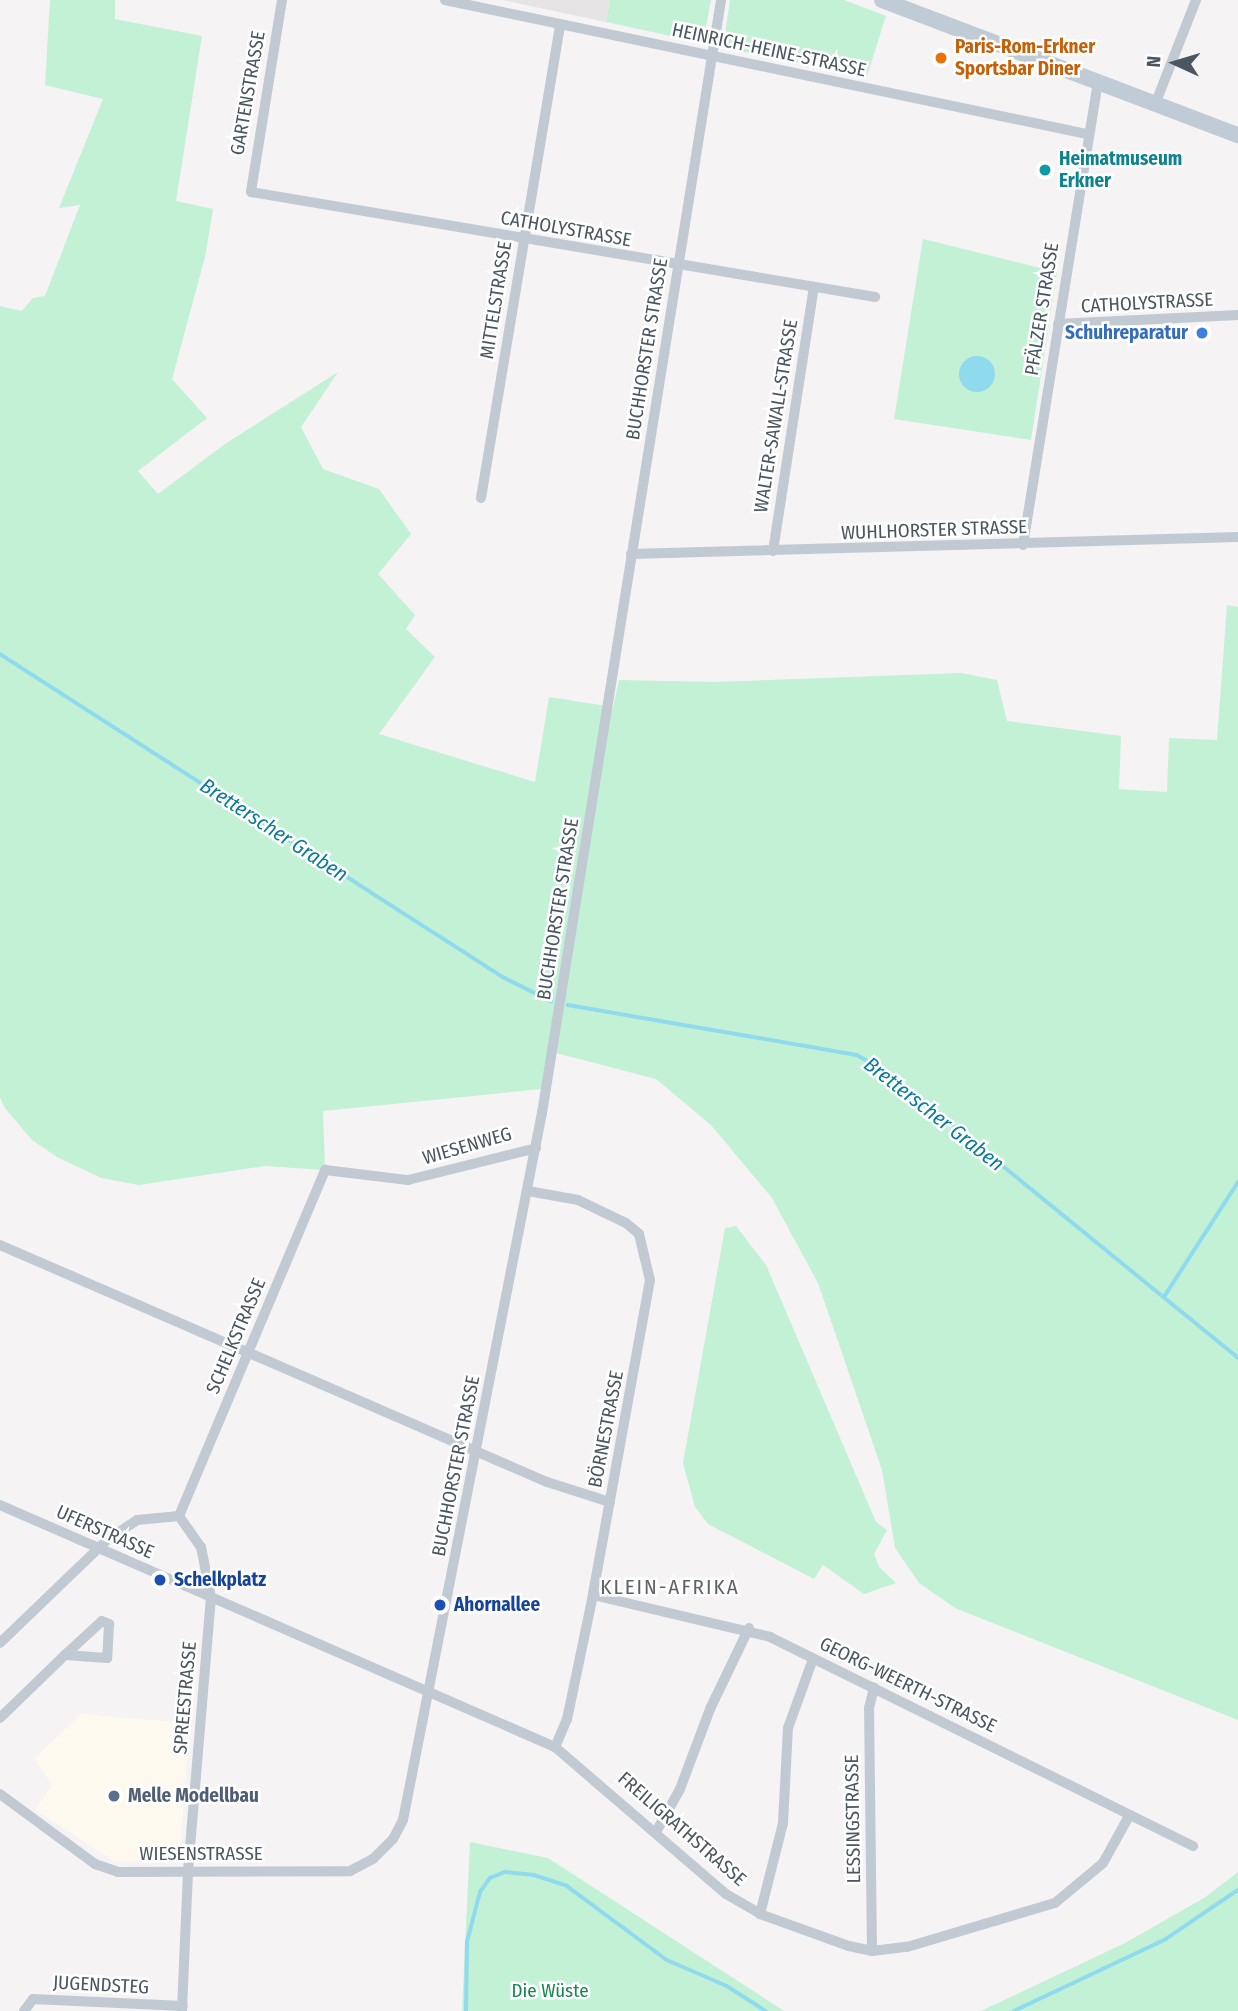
<!DOCTYPE html>
<html>
<head>
<meta charset="utf-8">
<style>
	body { margin:0 }
	#map { position:relative; width:1238px; height:2011px; overflow:hidden; background:#f5f3f3; font-family:"Fira Sans Condensed",sans-serif }
	div>[style] { position:absolute }
	[style*='--x'] { left:calc(var(--x)*1px); top:calc(var(--y)*1px); width:calc(var(--w)*1px); rotate:calc(var(--a)*1deg) }
	.commercial>* { inset:0; background:#fdf9ef }
	.education>* { inset:0; background:#e6e4e5 }
	.green>* { inset:0; background:#c3f1d5 }
	.water>* { inset:0; background:#90daee }
	.round { border-radius:50% }
	.stream>* { height:3.5px; margin:-1.75px; padding:0 1.75px; transform-origin:1.75px; border-radius:1.75px; background:#90daee }
	.minor>* { height:10px; margin:-5px; padding:0 5px; transform-origin:5px; border-radius:5px; background:#c1cad2 }
	.secondary>* { height:16px; margin:-8px; padding:0 8px; transform-origin:8px; border-radius:8px; background:#c1cbd6 }
	.dots>* { width:19px; height:19px; translate:-50% -50%; box-sizing:border-box; border:4px solid #fff; border-radius:50% }
	span { translate:-50% -50%; white-space:nowrap; text-align:center; line-height:1.15; -webkit-text-stroke:5px #fff; paint-order:stroke }
	.food-label { font-size:19px; color:#c56008; font-weight:700 }
	.left { translate:0 -50%; text-align:left }
	.street-label { font-size:19px; color:#4a5661 }
	.culture-label { font-size:19px; color:#0d838f; font-weight:700 }
	.shop-label { font-size:19px; color:#366cbe; font-weight:700 }
	.right { translate:-100% -50%; text-align:right }
	.transit-label { font-size:19px; color:#164399; font-weight:700 }
	.service-label { font-size:19px; color:#4e5e75; font-weight:700 }
	.park-label { font-size:19px; color:#17864f }
	.water-label { font-size:21px; color:#0c7c9b; font-style:italic }
	.neighbourhood-label { font-size:21px; color:#5f6368; letter-spacing:2px }
	.north { position:absolute; left:1140px; top:28px; width:70px; height:70px; -webkit-text-stroke:5px #fff; paint-order:stroke; rotate:274deg; font-size:19px; font-weight:700; line-height:28px; text-align:center; color:#4a5661 }
	.north::after { content:''; display:block; margin:auto; width:24px; height:32px; background:#4a5661; clip-path:polygon(50% 0,100% 100%,50% 72%,0 100%) }
</style>
</head>
<body>
<div id="map">
	<div class="commercial">
		<i style="clip-path:polygon(81px 1714px,190px 1723px,179px 1861px,114px 1861px,35px 1810px,52px 1785px,34px 1759px)"></i>
	</div>
	<div class="education">
		<i style="clip-path:polygon(502px 0,610px 0,606px 22px)"></i>
	</div>
	<div class="green">
		<i style="clip-path:polygon(50px 0,115px 0,115px 19px,202px 36px,176px 201px,213px 209px,205px 257px,172px 379px,207px 418px,138px 471px,158px 494px,225px 444px,338px 372px,301px 427px,323px 469px,379px 489px,411px 534px,378px 574px,415px 615px,406px 629px,435px 657px,379px 734px,535px 782px,549px 697px,613px 707px,619px 680px,715px 682px,961px 673px,997px 680px,1007px 721px,1121px 736px,1119px 789px,1167px 792px,1169px 738px,1217px 740px,1227px 605px,1238px 607px,1238px 1720px,955px 1608px,919px 1583px,895px 1548px,882px 1470px,818px 1283px,772px 1198px,711px 1125px,656px 1079px,552px 1052px,541px 1089px,323px 1111px,325px 1170px,265px 1166px,139px 1185px,101px 1178px,57px 1157px,32px 1140px,4px 1107px,0 1097px,0 306px,22px 311px,33px 298px,45px 296px,80px 205px,59px 208px,103px 99px,45px 85px)"></i>
		<i style="clip-path:polygon(610px 0,711px 0,703px 43px,606px 22px)"></i>
		<i style="clip-path:polygon(730px 0,844px 0,886px 16px,867px 76px,723px 48px)"></i>
		<i style="clip-path:polygon(923px 239px,1057px 272px,1031px 440px,894px 419px)"></i>
		<i style="clip-path:polygon(736px 1226px,766px 1265px,876px 1522px,887px 1530px,874px 1554px,879px 1567px,896px 1583px,864px 1594px,823px 1565px,814px 1579px,708px 1524px,695px 1507px,683px 1463px,725px 1228px)"></i>
		<i style="clip-path:polygon(470px 1842px,548px 1858px,784px 2011px,462px 2011px)"></i>
		<i style="clip-path:polygon(1238px 1872px,1238px 2011px,981px 2011px,1125px 1943px,1204px 1898px)"></i>
	</div>
	<div class="water">
		<i class="round" style="left:959px;top:356px;width:36px;height:36px"></i>
	</div>
	<div class="stream">
		<i style="--x:0;--y:654;--w:598;--a:32.71"></i>
		<i style="--x:503;--y:977;--w:54;--a:26.6"></i>
		<i style="--x:568;--y:1005;--w:293;--a:9.8"></i>
		<i style="--x:857;--y:1055;--w:37;--a:29"></i>
		<i style="--x:889;--y:1073;--w:451;--a:39.2"></i>
		<i style="--x:1164;--y:1297;--w:137;--a:-57.2"></i>
		<i style="--x:466;--y:2011;--w:69;--a:-89.2"></i>
		<i style="--x:467;--y:1942;--w:52;--a:-75.4"></i>
		<i style="--x:480;--y:1892;--w:17;--a:-54"></i>
		<i style="--x:490;--y:1878;--w:17;--a:-21"></i>
		<i style="--x:506;--y:1872;--w:28;--a:6"></i>
		<i style="--x:534;--y:1875;--w:35;--a:18"></i>
		<i style="--x:567;--y:1886;--w:124;--a:36.5"></i>
		<i style="--x:667;--y:1960;--w:65;--a:23.4"></i>
		<i style="--x:727;--y:1986;--w:46;--a:32.7"></i>
		<i style="--x:1014;--y:2011;--w:168;--a:-25.3"></i>
		<i style="--x:1166;--y:1939;--w:87;--a:-34.2"></i>
	</div>
	<div class="minor">
		<i style="--x:282;--y:0;--w:194;--a:99.2"></i>
		<i style="--x:251;--y:192;--w:633;--a:9.55"></i>
		<i style="--x:445;--y:0;--w:656;--a:11.79"></i>
		<i style="--x:1156;--y:102;--w:110;--a:-68.6"></i>
		<i style="--x:1058;--y:324;--w:180;--a:-2.9"></i>
		<i style="--x:481;--y:498;--w:480;--a:-80.5"></i>
		<i style="--x:1023;--y:545;--w:471;--a:-80.8"></i>
		<i style="--x:773;--y:551;--w:267;--a:-81.2"></i>
		<i style="--x:631;--y:554;--w:607;--a:-1.6"></i>
		<i style="--x:528;--y:1191;--w:51;--a:10.2"></i>
		<i style="--x:578;--y:1200;--w:53;--a:25.6"></i>
		<i style="--x:626;--y:1223;--w:17;--a:40"></i>
		<i style="--x:639;--y:1234;--w:47;--a:76.6"></i>
		<i style="--x:650;--y:1280;--w:320;--a:100.3"></i>
		<i style="--x:593;--y:1595;--w:127;--a:101.8"></i>
		<i style="--x:567;--y:1719;--w:30;--a:113"></i>
		<i style="--x:0;--y:1245;--w:596;--a:23.43"></i>
		<i style="--x:547;--y:1482;--w:66;--a:17.6"></i>
		<i style="--x:0;--y:1505;--w:605;--a:23.56"></i>
		<i style="--x:555;--y:1747;--w:225;--a:40.7"></i>
		<i style="--x:726;--y:1894;--w:39;--a:30"></i>
		<i style="--x:760;--y:1914;--w:95;--a:19.8"></i>
		<i style="--x:849;--y:1946;--w:24;--a:12"></i>
		<i style="--x:872;--y:1951;--w:35;--a:-7"></i>
		<i style="--x:907;--y:1947;--w:154;--a:-16.6"></i>
		<i style="--x:1055;--y:1903;--w:62;--a:-39.8"></i>
		<i style="--x:1103;--y:1863;--w:54;--a:-61"></i>
		<i style="--x:179;--y:1516;--w:376;--a:-67.1"></i>
		<i style="--x:325;--y:1170;--w:84;--a:6.9"></i>
		<i style="--x:408;--y:1180;--w:132;--a:-14"></i>
		<i style="--x:593;--y:1595;--w:182;--a:13.3"></i>
		<i style="--x:770;--y:1637;--w:472;--a:26.3"></i>
		<i style="--x:0;--y:1643;--w:150;--a:-43.9"></i>
		<i style="--x:108;--y:1539;--w:35;--a:-33"></i>
		<i style="--x:137;--y:1520;--w:42;--a:-5.4"></i>
		<i style="--x:179;--y:1516;--w:38;--a:55"></i>
		<i style="--x:201;--y:1547;--w:51;--a:78.7"></i>
		<i style="--x:211;--y:1597;--w:276;--a:94.8"></i>
		<i style="--x:188;--y:1872;--w:139;--a:92.5"></i>
		<i style="--x:0;--y:1718;--w:91;--a:-44.1"></i>
		<i style="--x:65;--y:1655;--w:50;--a:-42.6"></i>
		<i style="--x:102;--y:1621;--w:8;--a:23"></i>
		<i style="--x:109;--y:1624;--w:34;--a:93"></i>
		<i style="--x:107;--y:1658;--w:42;--a:-175.9"></i>
		<i style="--x:0;--y:1794;--w:118;--a:36.4"></i>
		<i style="--x:95;--y:1864;--w:24;--a:19"></i>
		<i style="--x:118;--y:1872;--w:232;--a:-0.2"></i>
		<i style="--x:350;--y:1871;--w:26;--a:-28"></i>
		<i style="--x:373;--y:1859;--w:28;--a:-45"></i>
		<i style="--x:393;--y:1839;--w:21;--a:-62"></i>
		<i style="--x:403;--y:1820;--w:721;--a:-78.88"></i>
		<i style="--x:542;--y:1113;--w:1127;--a:-80.86"></i>
		<i style="--x:656;--y:1832;--w:49;--a:-60.8"></i>
		<i style="--x:680;--y:1789;--w:85;--a:-69.4"></i>
		<i style="--x:710;--y:1709;--w:90;--a:-64.3"></i>
		<i style="--x:760;--y:1914;--w:94;--a:-75.8"></i>
		<i style="--x:783;--y:1823;--w:95;--a:-87"></i>
		<i style="--x:788;--y:1728;--w:73;--a:-70.1"></i>
		<i style="--x:872;--y:1951;--w:243;--a:-90.7"></i>
		<i style="--x:869;--y:1708;--w:21;--a:-76"></i>
		<i style="--x:24;--y:2011;--w:15;--a:-53"></i>
		<i style="--x:33;--y:1999;--w:150;--a:2.7"></i>
	</div>
	<div class="secondary">
		<i style="--x:882;--y:0;--w:381;--a:20.8"></i>
	</div>
	<div class="dots">
		<i style="left:941px;top:58px;background:#e8710a"></i>
		<i style="left:1045px;top:170px;background:#0f9aa8"></i>
		<i style="left:1202px;top:333px;background:#3f7fe0"></i>
		<i style="left:160px;top:1580px;background:#1a4fb4"></i>
		<i style="left:440px;top:1605px;background:#1a4fb4"></i>
		<i style="left:114px;top:1796px;background:#5c6f8a"></i>
	</div>
	<div class="food-label">
		<span class="left" style="left:955px;top:58px">Paris-Rom-Erkner<br>Sportsbar Diner</span>
	</div>
	<div class="street-label">
		<span style="left:769px;top:50px;rotate:12deg">HEINRICH-HEINE-STRASSE</span>
		<span style="left:248px;top:93px;rotate:-80deg">GARTENSTRASSE</span>
		<span style="left:566px;top:229px;rotate:10deg">CATHOLYSTRASSE</span>
		<span style="left:496px;top:300px;rotate:-81deg">MITTELSTRASSE</span>
		<span style="left:1147px;top:303px;rotate:-3deg">CATHOLYSTRASSE</span>
		<span style="left:1042px;top:309px;rotate:-81deg">PFÄLZER STRASSE</span>
		<span style="left:647px;top:349px;rotate:-81deg">BUCHHORSTER STRASSE</span>
		<span style="left:776px;top:416px;rotate:-81deg">WALTER-SAWALL-STRASSE</span>
		<span style="left:934px;top:530px;rotate:-2deg">WUHLHORSTER STRASSE</span>
		<span style="left:558px;top:909px;rotate:-81deg">BUCHHORSTER STRASSE</span>
		<span style="left:467px;top:1146px;rotate:-16deg">WIESENWEG</span>
		<span style="left:236px;top:1336px;rotate:-67deg">SCHELKSTRASSE</span>
		<span style="left:606px;top:1429px;rotate:-79deg">BÖRNESTRASSE</span>
		<span style="left:456px;top:1466px;rotate:-79deg">BUCHHORSTER STRASSE</span>
		<span style="left:105px;top:1532px;rotate:24deg">UFERSTRASSE</span>
		<span style="left:908px;top:1685px;rotate:26deg">GEORG-WEERTH-STRASSE</span>
		<span style="left:185px;top:1698px;rotate:-85deg">SPREESTRASSE</span>
		<span style="left:853px;top:1819px;rotate:-91deg">LESSINGSTRASSE</span>
		<span style="left:682px;top:1829px;rotate:41deg">FREILIGRATHSTRASSE</span>
		<span style="left:201px;top:1854px">WIESENSTRASSE</span>
		<span style="left:101px;top:1985px;rotate:3deg">JUGENDSTEG</span>
	</div>
	<div class="culture-label">
		<span class="left" style="left:1059px;top:170px">Heimatmuseum<br>Erkner</span>
	</div>
	<div class="shop-label">
		<span class="right" style="left:1188px;top:333px">Schuhreparatur</span>
	</div>
	<div class="transit-label">
		<span class="left" style="left:174px;top:1580px">Schelkplatz</span>
		<span class="left" style="left:454px;top:1605px">Ahornallee</span>
	</div>
	<div class="service-label">
		<span class="left" style="left:128px;top:1796px">Melle Modellbau</span>
	</div>
	<div class="park-label">
		<span style="left:550px;top:1991px">Die Wüste</span>
	</div>
	<div class="water-label">
		<span style="left:274px;top:830px;rotate:33deg">Bretterscher Graben</span>
		<span style="left:934px;top:1114px;rotate:38deg">Bretterscher Graben</span>
	</div>
	<div class="neighbourhood-label">
		<span style="left:670px;top:1587px">KLEIN-AFRIKA</span>
	</div>
	<div class="north">N</div>
</div>
</body>
</html>
